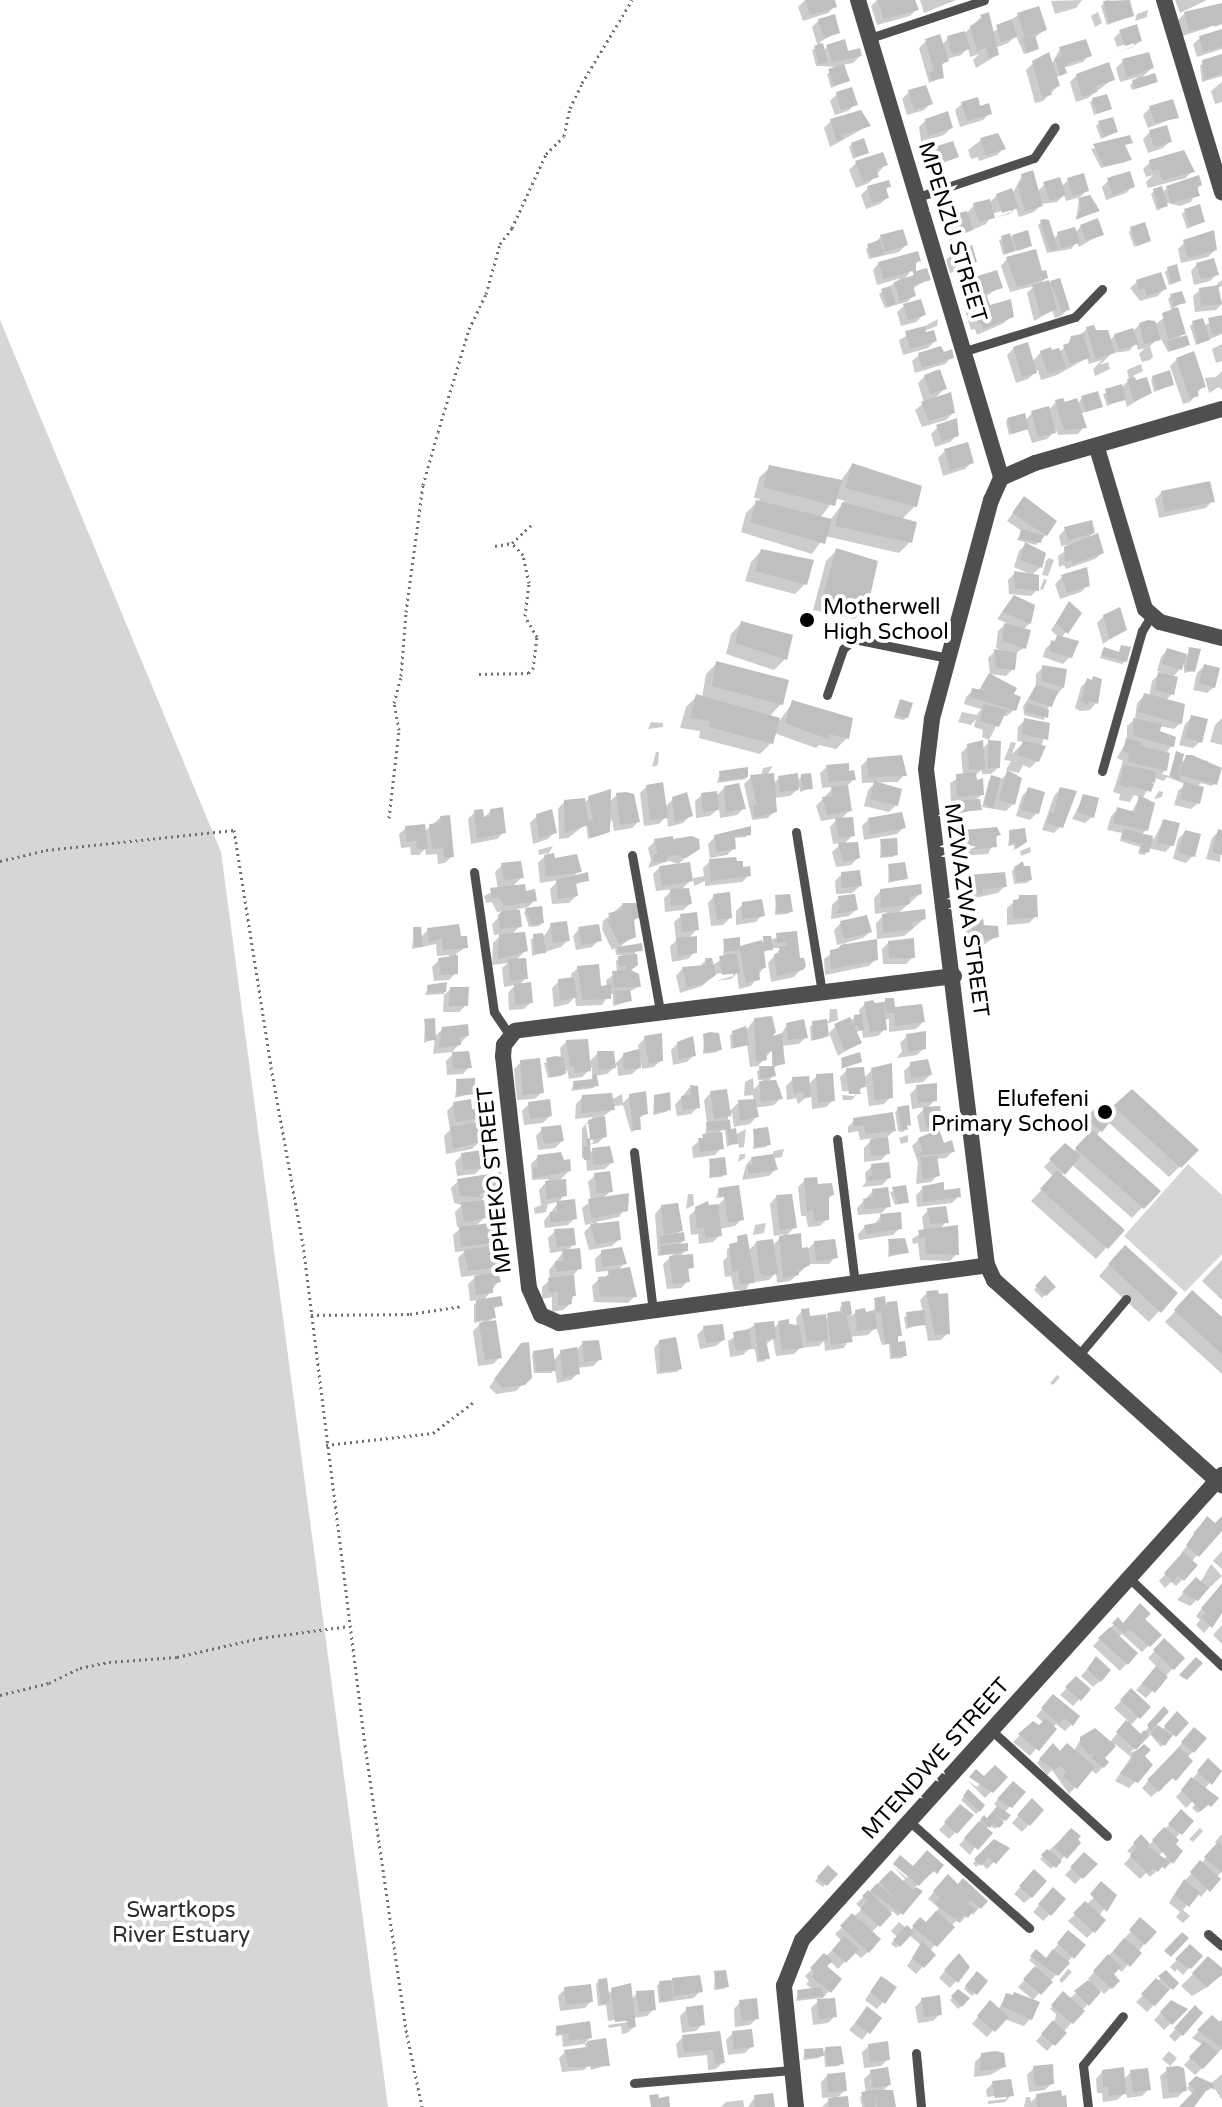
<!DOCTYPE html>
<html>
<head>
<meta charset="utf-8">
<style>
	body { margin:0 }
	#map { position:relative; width:1222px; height:2107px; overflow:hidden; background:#fff; font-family:"Varela Round",sans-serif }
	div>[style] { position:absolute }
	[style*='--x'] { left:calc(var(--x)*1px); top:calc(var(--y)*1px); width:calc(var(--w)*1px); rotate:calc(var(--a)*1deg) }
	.green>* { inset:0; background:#d6d6d6 }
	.shadow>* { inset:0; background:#0003 }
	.building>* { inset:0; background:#bfbfbf }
	.path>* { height:3px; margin-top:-1.5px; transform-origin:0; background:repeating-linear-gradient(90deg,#717171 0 2px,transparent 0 6px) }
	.lane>* { height:9px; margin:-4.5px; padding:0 4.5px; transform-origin:4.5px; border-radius:4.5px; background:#4f4f4f }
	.street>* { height:16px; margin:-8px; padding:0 8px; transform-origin:8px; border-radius:8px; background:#4f4f4f }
	.dots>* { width:22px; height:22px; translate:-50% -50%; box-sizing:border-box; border:4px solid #fff; border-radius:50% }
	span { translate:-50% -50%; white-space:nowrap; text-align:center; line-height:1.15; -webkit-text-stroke:8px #fff; paint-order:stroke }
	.street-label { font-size:22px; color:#000 }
	.poi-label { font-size:22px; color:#000 }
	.left { translate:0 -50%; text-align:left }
	.right { translate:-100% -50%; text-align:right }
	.park-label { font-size:22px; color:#2d2d2d }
</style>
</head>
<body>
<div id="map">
	<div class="green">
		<i style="clip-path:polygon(0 320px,221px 852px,388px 2107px,0 2107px)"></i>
		<i style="clip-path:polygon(1188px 1164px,1222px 1195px,1222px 1254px,1185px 1292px,1124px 1236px)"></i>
	</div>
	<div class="shadow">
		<i style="clip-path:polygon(805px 0,833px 0,835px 6px,828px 13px,803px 21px,798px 7px)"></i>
		<i style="clip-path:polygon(877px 0,913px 0,916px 10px,910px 16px,877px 25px,871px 6px)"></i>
		<i style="clip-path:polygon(920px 0,956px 0,924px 13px)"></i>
		<i style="clip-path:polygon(1082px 0,1076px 8px,1055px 14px,1051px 1px)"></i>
		<i style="clip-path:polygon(1101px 0,1108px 0,1132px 16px,1107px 25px,1101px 6px,1107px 0)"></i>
		<i style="clip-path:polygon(1175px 0,1207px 0,1180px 13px)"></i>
		<i style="clip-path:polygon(1222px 5px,1222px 24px,1215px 27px,1214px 22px,1208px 28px,1182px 36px,1178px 20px,1187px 11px)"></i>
		<i style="clip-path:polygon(1148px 10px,1147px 17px,1135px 21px,1137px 14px)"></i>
		<i style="clip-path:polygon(1098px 12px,1102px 23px,1095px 27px,1091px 16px)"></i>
		<i style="clip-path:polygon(1018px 15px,1045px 30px,1034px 38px,1037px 48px,1034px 51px,1024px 54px,1016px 36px,1008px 43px,995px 48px,997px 55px,976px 68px,973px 60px,979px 54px,970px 57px,968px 48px,961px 55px,947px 59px,941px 66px,942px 77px,929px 83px,919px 48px,926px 41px,942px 45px,948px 38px,965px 33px,981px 17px,990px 34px)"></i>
		<i style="clip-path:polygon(819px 20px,838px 32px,820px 42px,823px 51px,827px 47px,860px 56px,853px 63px,842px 65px,848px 80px,831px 88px,827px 74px,841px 67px,816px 66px,812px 50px,818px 47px,812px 27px)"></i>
		<i style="clip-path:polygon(1121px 31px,1140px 41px,1133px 47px,1118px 52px,1134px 46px,1134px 41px,1117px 47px,1114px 38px)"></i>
		<i style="clip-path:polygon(1222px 31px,1222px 49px,1197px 57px,1193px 44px,1200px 38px)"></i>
		<i style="clip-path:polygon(1060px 49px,1089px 55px,1083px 62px,1063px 68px,1065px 73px,1055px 78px,1058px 86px,1043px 101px,1035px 103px,1026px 70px,1033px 63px,1051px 65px)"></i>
		<i style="clip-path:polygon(1222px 56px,1222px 76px,1202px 82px,1200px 65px)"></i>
		<i style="clip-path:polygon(1123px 61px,1152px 68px,1139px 80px,1155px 82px,1132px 90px,1130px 85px,1138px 77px,1120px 82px,1116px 68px)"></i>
		<i style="clip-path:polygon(1077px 75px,1113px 79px,1088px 98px,1076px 102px,1070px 82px)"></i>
		<i style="clip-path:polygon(1222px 82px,1222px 102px,1215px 104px,1211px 91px)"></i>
		<i style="clip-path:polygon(909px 92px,931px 103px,924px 110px,907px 115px,902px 99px)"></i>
		<i style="clip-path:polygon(837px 94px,855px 104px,848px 111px,835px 115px,830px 101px)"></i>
		<i style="clip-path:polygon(1093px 100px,1109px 108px,1094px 115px,1090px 102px)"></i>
		<i style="clip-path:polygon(962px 104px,990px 113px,983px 120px,960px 127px,955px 110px)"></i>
		<i style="clip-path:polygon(1150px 108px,1177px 117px,1148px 128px,1143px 115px)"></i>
		<i style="clip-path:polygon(926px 120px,951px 128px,944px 135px,921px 142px,919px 127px)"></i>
		<i style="clip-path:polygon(831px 121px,868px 126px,830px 147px,824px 128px)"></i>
		<i style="clip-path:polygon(1099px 123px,1116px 132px,1101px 139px,1096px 126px)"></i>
		<i style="clip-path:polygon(1150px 132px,1169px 142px,1163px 148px,1148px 153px,1143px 139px)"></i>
		<i style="clip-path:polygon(981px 140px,1004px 148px,997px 155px,979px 161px,978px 157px,971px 159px,968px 150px)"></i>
		<i style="clip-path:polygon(1130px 142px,1123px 146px,1129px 159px,1126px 162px,1101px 168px,1091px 149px)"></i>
		<i style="clip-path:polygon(852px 144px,867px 153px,853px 159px,849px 147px)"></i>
		<i style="clip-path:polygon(938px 148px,957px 156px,939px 164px,935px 151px)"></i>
		<i style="clip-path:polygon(1150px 162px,1192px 171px,1186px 178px,1148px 188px,1146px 182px,1153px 175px,1146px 177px,1143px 169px)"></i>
		<i style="clip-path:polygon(856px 163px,885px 165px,869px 183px,856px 188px,849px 170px)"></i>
		<i style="clip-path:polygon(1022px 176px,1037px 192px,1045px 184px,1061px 187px,1068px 180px,1087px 190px,1080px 197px,1066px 201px,1064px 195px,1057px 202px,1042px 204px,1034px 212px,1019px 217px,1016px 208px,1009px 214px,995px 218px,1011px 212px,1011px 208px,992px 214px,986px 224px,950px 240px,945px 224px,952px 217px,967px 213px,974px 205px,989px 203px,997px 195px,1012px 194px)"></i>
		<i style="clip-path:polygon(1109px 180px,1132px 187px,1126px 193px,1106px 200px,1102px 187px)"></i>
		<i style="clip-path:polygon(1200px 184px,1191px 202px,1180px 206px,1168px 203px,1157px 211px,1151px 194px,1154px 191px,1162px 193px,1167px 188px)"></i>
		<i style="clip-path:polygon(889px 186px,885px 190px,887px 198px,880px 204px,866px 209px,861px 195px,868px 188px)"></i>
		<i style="clip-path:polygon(1079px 200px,1096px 204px,1098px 210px,1076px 220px)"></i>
		<i style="clip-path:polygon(1185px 211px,1203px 221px,1187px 229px,1182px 214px)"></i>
		<i style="clip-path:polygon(1041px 222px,1053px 239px,1058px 234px,1075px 233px,1081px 226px,1101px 234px,1079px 247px,1077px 242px,1071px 249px,1047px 253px,1038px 225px)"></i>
		<i style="clip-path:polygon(1131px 229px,1149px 241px,1134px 247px,1129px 232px)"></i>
		<i style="clip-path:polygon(1013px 236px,1030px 246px,1003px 255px,999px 240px)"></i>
		<i style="clip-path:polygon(881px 237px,906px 245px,899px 252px,869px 259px,866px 249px)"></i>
		<i style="clip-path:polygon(1185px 242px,1215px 250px,1208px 257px,1181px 263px,1178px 249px)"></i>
		<i style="clip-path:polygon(953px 253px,975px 261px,968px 268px,950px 273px,946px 260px)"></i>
		<i style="clip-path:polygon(1007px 259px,1046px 278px,1039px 285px,1059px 280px,1068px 309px,1061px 316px,1055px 318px,1052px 311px,1034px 321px,1027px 293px,1034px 286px,1010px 292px,1001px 266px)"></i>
		<i style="clip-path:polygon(919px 260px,904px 280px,928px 279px,912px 289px,914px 295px,907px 302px,885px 308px,879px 294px,901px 278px,877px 285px,873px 270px,879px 263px)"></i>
		<i style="clip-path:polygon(1197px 264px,1217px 274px,1210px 281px,1194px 285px,1191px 271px)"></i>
		<i style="clip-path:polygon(1168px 269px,1179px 280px,1176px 283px,1169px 285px,1165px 272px)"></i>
		<i style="clip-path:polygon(972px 280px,1000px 287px,985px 297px,988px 307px,1011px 316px,1004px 323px,977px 335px,975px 329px,971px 330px,965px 310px,977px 302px,974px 293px,967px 295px,965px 287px)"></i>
		<i style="clip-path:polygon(1222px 280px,1222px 286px,1217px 288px,1222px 304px,1216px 310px,1195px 312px,1193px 296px,1200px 290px,1218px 287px,1217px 284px)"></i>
		<i style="clip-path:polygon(1137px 282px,1164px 289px,1158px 296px,1140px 301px,1130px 288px)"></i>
		<i style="clip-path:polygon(1171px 296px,1183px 302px,1175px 307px,1184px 333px,1177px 340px,1188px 344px,1185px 347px,1168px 352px,1160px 337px,1150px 346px,1153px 357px,1150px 360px,1142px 362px,1139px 354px,1145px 348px,1138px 350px,1136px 343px,1129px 351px,1112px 353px,1100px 365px,1108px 362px,1110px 369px,1095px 376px,1093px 369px,1102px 360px,1089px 364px,1087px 358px,1057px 375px,1041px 380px,1038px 370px,1028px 379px,1016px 383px,1007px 355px,1014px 348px,1032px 362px,1041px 352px,1059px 352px,1087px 329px,1109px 341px,1115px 335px,1132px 332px,1139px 325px,1157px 323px,1172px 312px,1168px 299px)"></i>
		<i style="clip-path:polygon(904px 306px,923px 315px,916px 322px,901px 326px,897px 312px)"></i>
		<i style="clip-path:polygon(1222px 317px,1222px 334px,1196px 345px,1190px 326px,1193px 323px,1203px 326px)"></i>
		<i style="clip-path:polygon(938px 319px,937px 326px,924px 331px,935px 341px,928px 348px,903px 355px,899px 340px)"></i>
		<i style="clip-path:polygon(1222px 344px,1222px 361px,1216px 363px,1212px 349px)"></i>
		<i style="clip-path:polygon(942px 354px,952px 357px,945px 364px,915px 373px,912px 361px,919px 355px)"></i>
		<i style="clip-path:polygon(1177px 359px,1203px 386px,1190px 402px,1183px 404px,1170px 366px)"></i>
		<i style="clip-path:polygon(1141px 364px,1143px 371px,1133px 376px,1135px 383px,1150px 392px,1127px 407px,1125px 399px,1107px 406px,1103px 394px,1121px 388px,1129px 380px,1127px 370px)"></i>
		<i style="clip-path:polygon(1222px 371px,1222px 390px,1219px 387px,1209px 393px,1205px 378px,1216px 377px)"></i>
		<i style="clip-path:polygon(925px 376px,945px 388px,933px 400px,953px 413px,946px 420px,922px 427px,915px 410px,924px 403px,918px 383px)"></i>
		<i style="clip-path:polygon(1153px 377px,1172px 385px,1154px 392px,1151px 380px)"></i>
		<i style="clip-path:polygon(1082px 398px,1101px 406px,1080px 414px,1084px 427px,1078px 434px,1058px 435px,1056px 430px,1047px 439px,1032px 443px,1027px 428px,1009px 435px,1006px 422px,1008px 419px,1025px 421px,1032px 413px,1048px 411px,1056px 402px,1077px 404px)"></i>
		<i style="clip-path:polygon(938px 427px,956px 436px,950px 442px,935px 447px,931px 434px)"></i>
		<i style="clip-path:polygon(966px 444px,972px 462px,965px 469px,943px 476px,938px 458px,945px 451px)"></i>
		<i style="clip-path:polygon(evenodd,852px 465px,915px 506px,901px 520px,910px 542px,899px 553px,825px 536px,812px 554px,741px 532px,746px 513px,760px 499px,754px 498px,759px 478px,770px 467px,840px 482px,852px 465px,835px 498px,845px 501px,830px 520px,820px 518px,835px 498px)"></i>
		<i style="clip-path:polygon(1162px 492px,1212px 501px,1206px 508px,1159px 518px,1155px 499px)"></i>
		<i style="clip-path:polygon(1024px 499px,1046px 535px,1036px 545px,1017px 540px,1022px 531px,1007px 521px)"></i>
		<i style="clip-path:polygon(1065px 529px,1093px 533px,1086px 540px,1102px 553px,1095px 559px,1066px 569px,1064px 565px,1059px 567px,1058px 556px,1076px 544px,1061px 546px,1059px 536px)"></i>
		<i style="clip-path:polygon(1025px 545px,1040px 567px,1049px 558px,1054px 560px,1048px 576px,1042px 575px,1046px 562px,1032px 575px,1014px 567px,1019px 551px)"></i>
		<i style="clip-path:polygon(761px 551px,805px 584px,795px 594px,745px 581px,751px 562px)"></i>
		<i style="clip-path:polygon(836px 551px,865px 609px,854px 619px,813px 610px,826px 561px)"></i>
		<i style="clip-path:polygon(1015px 573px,1037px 590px,1031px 596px,1009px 594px,1008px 580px)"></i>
		<i style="clip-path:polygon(1062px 577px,1088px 585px,1081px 592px,1060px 599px,1055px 584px)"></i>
		<i style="clip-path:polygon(1044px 579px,1047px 580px,1043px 590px,1040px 589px)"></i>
		<i style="clip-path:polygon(1008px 604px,1030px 623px,1023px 630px,1024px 648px,1015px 654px,1013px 669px,1006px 676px,990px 674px,988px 658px,994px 652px,1006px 653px,996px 648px,998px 631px,1007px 623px,997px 619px)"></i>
		<i style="clip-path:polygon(1069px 604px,1066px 632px,1061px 638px,1070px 657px,1063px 664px,1043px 657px,1045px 649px,1058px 637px,1051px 630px)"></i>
		<i style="clip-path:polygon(1104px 616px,1125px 629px,1103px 644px,1097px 623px)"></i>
		<i style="clip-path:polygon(741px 623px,785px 659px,774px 670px,726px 654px,731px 634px)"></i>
		<i style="clip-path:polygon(1122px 647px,1125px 661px,1122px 664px,1100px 658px,1104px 650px,1118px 654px)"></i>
		<i style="clip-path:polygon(1190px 649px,1194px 671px,1184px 673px,1184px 656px,1180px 669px,1172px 678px,1172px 694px,1165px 701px,1181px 723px,1174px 729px,1160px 726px,1158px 732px,1172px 746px,1165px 754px,1165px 770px,1162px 774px,1169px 776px,1176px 753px,1181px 763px,1187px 757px,1208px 761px,1206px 770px,1215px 783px,1212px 786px,1201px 783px,1197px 787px,1198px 803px,1191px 809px,1174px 805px,1178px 791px,1185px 784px,1167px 777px,1164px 781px,1155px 778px,1142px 799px,1146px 830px,1141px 835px,1154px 839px,1163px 821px,1172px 845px,1165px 852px,1148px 848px,1145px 855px,1138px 854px,1140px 847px,1120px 841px,1122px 833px,1107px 830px,1111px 816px,1118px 809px,1131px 813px,1140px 797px,1134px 795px,1130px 802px,1119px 800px,1120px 794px,1113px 792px,1123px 761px,1117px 758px,1127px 740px,1127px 726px,1135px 719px,1137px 703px,1144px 696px,1149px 697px,1152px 681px,1161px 672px,1157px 671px,1161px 657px,1167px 650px,1187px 656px)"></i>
		<i style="clip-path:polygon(717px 663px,781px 704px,769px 717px,780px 720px,793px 702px,847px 738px,836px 749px,819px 745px,816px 748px,774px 733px,771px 743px,760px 754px,699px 738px,700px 731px,680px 728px,686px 707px,697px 696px,702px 698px,706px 674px)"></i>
		<i style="clip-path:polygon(1204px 666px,1214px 687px,1207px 693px,1193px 690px,1197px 673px)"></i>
		<i style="clip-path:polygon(1043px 667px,1063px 687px,1046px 711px,1044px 720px,1024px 715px,1023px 706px,1036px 688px,1036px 674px)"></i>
		<i style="clip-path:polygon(989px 676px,1014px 710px,1007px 716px,1002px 715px,989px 740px,982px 737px,983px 730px,974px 727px,976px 719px,971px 725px,958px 722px,962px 712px,977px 715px,981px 709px,964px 704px,966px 697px,973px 690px,978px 691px)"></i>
		<i style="clip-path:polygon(1088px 680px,1096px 703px,1090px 710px,1080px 711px,1075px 708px,1081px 687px)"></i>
		<i style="clip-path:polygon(900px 701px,907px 717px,904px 720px,894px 718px)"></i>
		<i style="clip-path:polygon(1192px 717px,1200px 742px,1193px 748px,1179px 745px,1185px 724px)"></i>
		<i style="clip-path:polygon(1222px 718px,1222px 745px,1210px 742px,1215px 725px)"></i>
		<i style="clip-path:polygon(1025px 720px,1048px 724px,1037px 761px,1030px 768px,1023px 765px,1019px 773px,1006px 770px,1011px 761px,1004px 760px,1011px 742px,1016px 743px,1012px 754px,1024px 742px,1017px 741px,1018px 727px)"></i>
		<i style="clip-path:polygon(651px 722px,663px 723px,663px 727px,648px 729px)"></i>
		<i style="clip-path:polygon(989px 742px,998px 768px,991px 774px,982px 774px,982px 770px,974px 776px,982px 794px,975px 801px,980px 809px,956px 814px,957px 802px,951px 803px,950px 783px,963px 775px,961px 753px,968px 746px,982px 749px)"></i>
		<i style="clip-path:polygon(656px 752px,659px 752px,658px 765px,652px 767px)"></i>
		<i style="clip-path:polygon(867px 760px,904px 775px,898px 782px,862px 783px,861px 766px)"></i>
		<i style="clip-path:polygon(773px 766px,767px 775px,773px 784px,779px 778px,797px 781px,802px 776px,810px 788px,800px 792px,800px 787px,790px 796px,774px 798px,775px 811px,768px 818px,752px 820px,744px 784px,751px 777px,761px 776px,763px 768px)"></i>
		<i style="clip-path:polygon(827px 767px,854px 779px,846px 787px,850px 810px,841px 819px,853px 835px,843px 845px,858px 858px,851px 865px,836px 867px,832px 852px,842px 843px,833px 844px,830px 827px,838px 818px,821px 821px,816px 806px,834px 787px,822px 788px,820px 773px)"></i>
		<i style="clip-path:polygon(746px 770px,746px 779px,717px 783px,720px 773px)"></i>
		<i style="clip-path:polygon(1008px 773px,1013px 804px,1006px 811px,982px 807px,989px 780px,1000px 780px)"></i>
		<i style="clip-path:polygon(875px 783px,896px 805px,889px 812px,864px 806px,868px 790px)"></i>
		<i style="clip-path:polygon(647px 786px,664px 808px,674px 798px,690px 816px,683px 823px,668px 827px,667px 816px,659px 824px,644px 826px,640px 793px)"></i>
		<i style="clip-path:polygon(724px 788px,744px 808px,737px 815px,720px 818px,719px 808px,710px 816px,696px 818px,695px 801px,702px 795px,715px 797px)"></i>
		<i style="clip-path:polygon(1029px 789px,1037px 813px,1030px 820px,1016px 816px,1022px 796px)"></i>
		<i style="clip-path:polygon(1060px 789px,1061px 826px,1054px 833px,1042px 830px,1054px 796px)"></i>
		<i style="clip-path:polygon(1159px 791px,1163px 792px,1162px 797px,1154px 799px)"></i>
		<i style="clip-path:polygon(617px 795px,638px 822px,632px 828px,614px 831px,612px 819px,605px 834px,588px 839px,586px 824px,568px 838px,559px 839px,558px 809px,564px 802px,584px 804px,589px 798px,609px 802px)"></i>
		<i style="clip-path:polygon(1084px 796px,1092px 817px,1085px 823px,1072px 819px)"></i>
		<i style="clip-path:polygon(491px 811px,504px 832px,497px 839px,471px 844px,468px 819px,475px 812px,482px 819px)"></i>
		<i style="clip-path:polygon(537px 816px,555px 832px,548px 839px,533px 844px,530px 823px)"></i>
		<i style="clip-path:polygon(441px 817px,452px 856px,445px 863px,438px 864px,437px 854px,426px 855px,425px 849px,419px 855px,411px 855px,410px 847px,401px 848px,399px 834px,406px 828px,424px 832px)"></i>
		<i style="clip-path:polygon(869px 819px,904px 827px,897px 834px,864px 840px,862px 826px)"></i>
		<i style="clip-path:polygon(749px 829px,746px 837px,733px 838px,734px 848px,727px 855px,710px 858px,708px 844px,715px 837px)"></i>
		<i style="clip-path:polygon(1010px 831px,1022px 845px,1014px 850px,1014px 845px,1008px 846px)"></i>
		<i style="clip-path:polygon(1219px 831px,1222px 832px,1220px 862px,1206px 859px,1212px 838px)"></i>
		<i style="clip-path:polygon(963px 832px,998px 835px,988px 854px,961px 856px,956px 839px)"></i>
		<i style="clip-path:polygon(1185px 832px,1193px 856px,1186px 863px,1173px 859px,1178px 839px)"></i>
		<i style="clip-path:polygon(655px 841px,698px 848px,678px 864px,669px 861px,648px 868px,651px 860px,648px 848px)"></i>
		<i style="clip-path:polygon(881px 841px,896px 854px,893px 857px,880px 858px)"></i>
		<i style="clip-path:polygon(553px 846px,547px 856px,579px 871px,574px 876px,587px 880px,574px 885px,576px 896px,569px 903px,552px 904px,550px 889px,559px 880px,540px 883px,538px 863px,548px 853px,539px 855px,538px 850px)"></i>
		<i style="clip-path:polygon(1030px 847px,1031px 852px,1021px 856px,1020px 851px)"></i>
		<i style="clip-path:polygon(710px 861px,742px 869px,749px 875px,742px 882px,705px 886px,705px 881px,694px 886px,693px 878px,704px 876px,703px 868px)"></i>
		<i style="clip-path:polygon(502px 865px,522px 877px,512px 887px,535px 900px,528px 907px,518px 909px,520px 926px,511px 935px,526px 950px,515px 961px,526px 978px,518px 986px,531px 1002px,524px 1009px,509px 1010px,508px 993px,515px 985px,504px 987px,502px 968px,508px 963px,492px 965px,493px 943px,502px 934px,494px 935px,492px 924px,505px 911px,497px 912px,492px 902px,486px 903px,484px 896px,498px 889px,495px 872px)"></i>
		<i style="clip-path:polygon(889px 866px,906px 879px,888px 883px)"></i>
		<i style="clip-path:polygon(660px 867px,691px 880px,680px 891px,690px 904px,683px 910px,665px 912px,664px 898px,673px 889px,656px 891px,653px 874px)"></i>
		<i style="clip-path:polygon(1015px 868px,1022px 868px,1030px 880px,1027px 883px,1014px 884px,1012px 871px)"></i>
		<i style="clip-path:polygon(842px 874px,860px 886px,852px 893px,836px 894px,835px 881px)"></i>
		<i style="clip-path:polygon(969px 877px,1005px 886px,998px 893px,966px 900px,962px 884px)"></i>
		<i style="clip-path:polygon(881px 891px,920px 894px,897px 914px,924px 919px,904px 936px,877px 939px,876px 923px,887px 912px,875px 914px,874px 898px)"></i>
		<i style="clip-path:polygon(714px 896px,730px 918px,723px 925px,711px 926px,708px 903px)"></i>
		<i style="clip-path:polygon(776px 897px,791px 911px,788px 914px,775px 915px)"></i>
		<i style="clip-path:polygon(1020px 897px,1036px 916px,1029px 923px,1007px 925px,1007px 908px)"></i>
		<i style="clip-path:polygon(839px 898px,856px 910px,849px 916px,831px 919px,832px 905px)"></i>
		<i style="clip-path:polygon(743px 904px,762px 915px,756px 922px,736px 925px,736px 911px)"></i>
		<i style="clip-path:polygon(622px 905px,638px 917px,632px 922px,634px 936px,617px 949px,641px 946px,635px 953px,636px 964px,626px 972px,639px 986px,628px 993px,630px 1001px,613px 1006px,613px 994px,609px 994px,602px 1005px,576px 1006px,575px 997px,568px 1004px,554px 1007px,552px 988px,559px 981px,572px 979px,571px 974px,578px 968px,600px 989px,607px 987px,606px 980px,617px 973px,616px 961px,622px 955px,616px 955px,615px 948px,612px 950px,602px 929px,603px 921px)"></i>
		<i style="clip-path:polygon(526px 910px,542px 923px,539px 926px,529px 927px,524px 912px)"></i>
		<i style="clip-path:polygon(681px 916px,696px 930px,688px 939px,695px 952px,688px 959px,672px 962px,670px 946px,676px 941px,674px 922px)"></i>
		<i style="clip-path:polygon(971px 920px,997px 936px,971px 953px,970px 945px,966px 946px,964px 927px)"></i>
		<i style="clip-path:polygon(841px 923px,870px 932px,863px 938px,845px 943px,846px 946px,876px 959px,869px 966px,825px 975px,824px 959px,844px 943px,837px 945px,834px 930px)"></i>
		<i style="clip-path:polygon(551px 925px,568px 940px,561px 947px,532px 956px,531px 939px,545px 935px)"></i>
		<i style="clip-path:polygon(414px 929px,420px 938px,428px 930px,460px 938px,466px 947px,456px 954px,456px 973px,449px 980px,434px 981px,432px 967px,439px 960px,449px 958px,449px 955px,437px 956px,436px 944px,412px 949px)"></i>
		<i style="clip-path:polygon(579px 929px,599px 940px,592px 947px,576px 950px,573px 936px)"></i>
		<i style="clip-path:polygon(795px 933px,801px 969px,794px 977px,771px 982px,768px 963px,781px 948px,772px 948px,762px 953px,764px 967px,751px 986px,739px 989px,737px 973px,731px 979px,716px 981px,733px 976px,733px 972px,715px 974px,702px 986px,680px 993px,676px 976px,682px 969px,698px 968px,706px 960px,712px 966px,723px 958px,724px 941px,738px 948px)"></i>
		<i style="clip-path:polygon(889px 942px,913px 957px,906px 964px,883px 964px,882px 949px)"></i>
		<i style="clip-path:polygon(445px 985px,444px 995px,451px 989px,466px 1005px,459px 1012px,443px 1012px,444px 994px,425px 995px,428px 987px)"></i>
		<i style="clip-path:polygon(886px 1000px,893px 1010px,923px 1022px,916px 1029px,889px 1032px,889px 1019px,883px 1019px,885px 1029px,878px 1036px,863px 1038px,862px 1029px,855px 1033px,859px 1042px,838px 1056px,829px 1033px,824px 1038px,811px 1041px,810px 1026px,829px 1021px,830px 1009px,837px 1009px,838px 1020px,826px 1024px,827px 1035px,836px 1026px,860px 1016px,859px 1010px,865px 1004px,882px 1004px)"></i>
		<i style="clip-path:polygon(754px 1020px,772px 1041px,780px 1036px,787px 1025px,806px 1037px,799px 1044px,781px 1046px,783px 1063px,773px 1068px,774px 1075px,767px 1082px,780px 1088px,781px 1098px,774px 1105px,755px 1108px,756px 1117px,750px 1124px,734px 1127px,732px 1113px,728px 1117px,730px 1131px,735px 1135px,746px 1129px,744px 1147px,739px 1148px,738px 1141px,727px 1147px,725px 1130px,720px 1131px,721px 1148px,715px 1155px,693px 1158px,692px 1147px,705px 1136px,707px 1123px,704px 1100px,711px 1093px,729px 1112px,739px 1102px,754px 1101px,753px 1095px,744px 1096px,745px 1082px,753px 1078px,754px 1089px,763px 1080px,758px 1080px,757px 1071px,772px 1068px,772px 1050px,758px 1066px,750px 1067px,747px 1044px,731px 1049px,730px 1035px,748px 1028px)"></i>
		<i style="clip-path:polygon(425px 1021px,434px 1037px,443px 1029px,467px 1036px,452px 1052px,433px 1054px,435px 1038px,424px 1043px)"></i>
		<i style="clip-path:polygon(704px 1036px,719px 1050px,717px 1052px,703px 1054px)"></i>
		<i style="clip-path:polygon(907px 1036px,924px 1048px,917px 1055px,897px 1058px,902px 1051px,900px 1043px)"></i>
		<i style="clip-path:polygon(645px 1038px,661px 1060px,654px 1067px,642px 1069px,642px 1065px,632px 1074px,618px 1076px,617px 1065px,607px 1074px,595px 1076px,594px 1088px,571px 1091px,574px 1083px,592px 1081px,592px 1067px,582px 1077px,569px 1079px,567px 1070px,561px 1076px,548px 1078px,544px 1063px,561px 1059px,560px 1048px,566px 1042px,588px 1063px,598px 1053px,614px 1065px,624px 1055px,639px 1051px,638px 1045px)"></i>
		<i style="clip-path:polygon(678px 1043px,694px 1055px,687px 1062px,673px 1065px,671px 1050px)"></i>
		<i style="clip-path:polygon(453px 1054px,469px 1067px,463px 1074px,447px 1075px,446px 1061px)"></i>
		<i style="clip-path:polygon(842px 1059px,860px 1061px,841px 1069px)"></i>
		<i style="clip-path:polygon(521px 1062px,542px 1092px,535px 1099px,517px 1100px,514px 1069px)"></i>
		<i style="clip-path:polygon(911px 1064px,930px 1075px,923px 1082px,905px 1084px,904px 1071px)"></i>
		<i style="clip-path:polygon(847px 1070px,863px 1079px,872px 1070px,891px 1097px,884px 1104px,869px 1106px,866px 1083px,852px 1100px,843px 1100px,842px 1095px,854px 1096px,858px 1092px,842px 1091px,840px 1077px)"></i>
		<i style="clip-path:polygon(817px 1076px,833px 1100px,826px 1107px,812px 1109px,811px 1094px,798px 1104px,796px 1098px,787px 1100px,786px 1086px,793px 1079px,808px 1085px)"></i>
		<i style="clip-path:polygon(457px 1081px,473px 1093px,455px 1098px)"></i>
		<i style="clip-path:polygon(690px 1087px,698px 1107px,691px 1114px,677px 1116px,675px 1105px)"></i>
		<i style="clip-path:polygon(917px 1087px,935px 1100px,926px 1109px,940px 1124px,934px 1131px,920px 1132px,917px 1116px,926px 1107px,912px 1109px,910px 1094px)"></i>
		<i style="clip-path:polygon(1132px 1092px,1196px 1151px,1169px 1177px,1108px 1122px,1096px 1136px,1158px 1191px,1132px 1218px,1071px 1164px,1061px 1176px,1122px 1230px,1096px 1259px,1031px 1201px,1054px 1177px,1044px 1167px,1065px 1145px,1073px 1152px,1091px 1134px,1081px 1126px,1095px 1110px,1111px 1111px)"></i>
		<i style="clip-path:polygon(622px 1094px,623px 1103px,630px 1096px,645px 1113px,638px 1120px,639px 1129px,631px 1132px,623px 1105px,607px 1107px,611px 1111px,603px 1116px,605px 1136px,598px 1143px,588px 1145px,589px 1154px,593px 1150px,612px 1162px,605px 1169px,587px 1171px,586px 1158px,582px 1158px,582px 1128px,586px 1124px,589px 1144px,593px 1143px,591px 1124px,586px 1124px,593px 1117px,575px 1119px,576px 1104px,583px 1097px,611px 1100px)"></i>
		<i style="clip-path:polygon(654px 1097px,669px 1109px,666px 1112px,653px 1115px)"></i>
		<i style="clip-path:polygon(454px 1104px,479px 1117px,469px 1127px,491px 1129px,478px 1133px,479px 1142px,472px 1149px,446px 1154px,444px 1136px,450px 1130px,447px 1111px)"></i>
		<i style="clip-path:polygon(529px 1104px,550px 1116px,543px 1123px,524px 1125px,522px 1111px)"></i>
		<i style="clip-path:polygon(898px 1109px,906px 1129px,903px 1132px,898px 1131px,895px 1112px)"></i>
		<i style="clip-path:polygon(854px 1120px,894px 1131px,886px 1138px,888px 1153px,881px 1160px,864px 1162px,864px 1148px,873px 1138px,860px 1140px,858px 1131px,848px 1133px,848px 1127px)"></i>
		<i style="clip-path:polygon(542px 1129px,562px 1141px,555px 1148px,538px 1150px,536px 1136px)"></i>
		<i style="clip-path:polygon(754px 1130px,768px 1144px,766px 1147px,753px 1149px)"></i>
		<i style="clip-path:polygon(908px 1135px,908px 1142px,901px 1144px,899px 1138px)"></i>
		<i style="clip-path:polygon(919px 1139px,953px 1151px,946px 1158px,936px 1159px,938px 1175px,931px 1182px,916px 1184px,918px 1163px,912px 1146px)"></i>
		<i style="clip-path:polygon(784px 1149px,782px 1157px,775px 1158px,776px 1169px,769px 1176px,742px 1180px,746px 1165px,752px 1158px,772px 1156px,774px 1151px)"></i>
		<i style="clip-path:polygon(740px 1154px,745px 1154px,745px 1158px,738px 1162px)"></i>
		<i style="clip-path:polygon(462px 1155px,482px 1167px,475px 1174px,457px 1176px,455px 1162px)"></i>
		<i style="clip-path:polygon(538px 1157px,569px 1171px,558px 1182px,565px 1195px,558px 1202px,548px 1204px,546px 1212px,535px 1214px,534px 1208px,541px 1205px,539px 1190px,549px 1179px,532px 1180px,531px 1164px)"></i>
		<i style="clip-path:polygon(710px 1161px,724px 1174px,722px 1177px,709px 1178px)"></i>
		<i style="clip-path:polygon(872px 1166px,889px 1178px,882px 1185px,862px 1187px,866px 1182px,865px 1173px)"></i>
		<i style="clip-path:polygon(595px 1175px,611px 1191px,602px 1199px,627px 1195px,629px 1202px,619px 1217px,596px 1222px,619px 1239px,612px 1246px,589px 1250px,584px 1232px,594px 1223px,585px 1225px,582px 1208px,591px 1201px,588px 1182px)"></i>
		<i style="clip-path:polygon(805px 1180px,832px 1195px,827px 1200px,827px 1219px,820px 1226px,808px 1227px,806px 1216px,801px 1216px,798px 1187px)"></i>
		<i style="clip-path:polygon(458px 1181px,500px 1181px,482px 1199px,485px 1217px,475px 1227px,506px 1232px,489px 1248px,504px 1265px,497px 1273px,499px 1281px,483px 1301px,501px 1305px,492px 1309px,494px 1317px,487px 1323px,500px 1357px,493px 1364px,478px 1366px,473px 1331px,483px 1321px,474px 1323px,474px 1305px,478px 1300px,470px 1301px,468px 1284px,478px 1275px,461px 1277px,458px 1258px,465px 1251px,455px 1252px,453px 1235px,462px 1227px,457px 1227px,455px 1212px,462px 1205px,454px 1203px,451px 1188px)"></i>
		<i style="clip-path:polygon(737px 1187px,742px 1219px,735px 1226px,719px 1229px,720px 1235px,713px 1242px,699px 1244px,698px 1234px,691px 1235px,689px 1216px,696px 1209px,717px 1206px,726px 1197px,716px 1198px,719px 1190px)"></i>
		<i style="clip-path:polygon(904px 1188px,907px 1202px,895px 1205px,890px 1192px)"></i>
		<i style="clip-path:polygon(923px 1188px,942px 1193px,959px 1196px,952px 1203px,917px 1207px,916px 1195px)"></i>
		<i style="clip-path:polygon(873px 1191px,888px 1206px,882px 1213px,858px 1215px,857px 1208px)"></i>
		<i style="clip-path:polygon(688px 1194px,693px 1194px,694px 1205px,686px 1209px)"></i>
		<i style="clip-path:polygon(776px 1197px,795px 1227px,785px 1237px,800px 1250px,808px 1249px,815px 1242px,835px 1257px,829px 1264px,809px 1264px,790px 1281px,777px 1283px,776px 1273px,769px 1280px,756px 1282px,752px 1278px,746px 1290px,734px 1290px,731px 1276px,725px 1277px,723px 1261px,727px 1257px,727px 1249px,736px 1245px,738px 1238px,747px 1252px,756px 1243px,772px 1246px,784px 1234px,774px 1236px,770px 1204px)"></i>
		<i style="clip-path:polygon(558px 1203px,575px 1218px,568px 1225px,545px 1228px,544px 1221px)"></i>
		<i style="clip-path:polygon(661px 1207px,680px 1231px,676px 1235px,683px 1241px,678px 1246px,686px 1250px,679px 1257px,692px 1268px,687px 1270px,688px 1281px,681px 1288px,667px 1289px,663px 1264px,674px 1254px,658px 1256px,655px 1214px)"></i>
		<i style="clip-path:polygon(929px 1209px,946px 1222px,940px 1229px,957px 1254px,950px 1261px,920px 1260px,918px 1243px,913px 1244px,912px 1239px,924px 1231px,922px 1217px)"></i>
		<i style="clip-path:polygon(881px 1216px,900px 1228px,893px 1235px,859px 1240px,858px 1234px,865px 1227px,874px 1225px)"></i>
		<i style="clip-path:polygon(766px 1223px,764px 1233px,753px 1235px,755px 1225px)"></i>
		<i style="clip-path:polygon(555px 1231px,574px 1244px,566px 1252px,580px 1268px,572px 1276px,574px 1295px,570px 1304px,563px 1310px,552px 1312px,552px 1297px,542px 1299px,542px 1287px,550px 1280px,549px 1270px,564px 1251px,550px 1253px,548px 1238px)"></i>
		<i style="clip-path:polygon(889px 1241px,906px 1253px,888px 1257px)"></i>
		<i style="clip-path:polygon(602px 1252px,625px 1263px,618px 1270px,635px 1296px,628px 1303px,594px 1302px,592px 1286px,599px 1279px,606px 1278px,609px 1271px,596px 1272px,595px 1259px)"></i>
		<i style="clip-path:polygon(1115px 1258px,1159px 1311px,1149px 1322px,1099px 1276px)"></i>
		<i style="clip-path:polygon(1222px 1260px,1222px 1300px,1202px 1281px)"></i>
		<i style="clip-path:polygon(1045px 1278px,1053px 1287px,1042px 1298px,1034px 1290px)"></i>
		<i style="clip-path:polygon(927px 1293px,948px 1333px,941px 1340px,928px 1341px,925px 1323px,906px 1329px,904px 1317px,923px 1312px,920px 1300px)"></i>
		<i style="clip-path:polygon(875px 1300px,884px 1307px,888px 1304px,896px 1345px,905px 1355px,902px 1358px,890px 1359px,889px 1344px,882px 1345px,876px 1327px,868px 1335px,850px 1337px,844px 1348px,825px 1351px,824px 1341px,819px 1346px,800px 1348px,794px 1354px,776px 1356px,773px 1339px,765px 1345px,765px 1361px,757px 1362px,755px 1350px,750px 1348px,743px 1355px,730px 1357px,728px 1341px,755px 1325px,773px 1329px,779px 1323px,797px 1327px,796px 1318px,802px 1311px,808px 1318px,824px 1319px,840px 1313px,840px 1307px,849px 1303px,851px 1316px,856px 1312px,874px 1312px)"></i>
		<i style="clip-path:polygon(1182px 1304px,1222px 1320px,1222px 1374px,1165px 1322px)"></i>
		<i style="clip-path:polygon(704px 1328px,723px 1340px,716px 1346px,700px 1349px,697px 1335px)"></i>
		<i style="clip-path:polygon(660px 1341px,680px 1369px,677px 1372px,657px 1374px,654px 1348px)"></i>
		<i style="clip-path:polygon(583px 1343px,600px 1359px,593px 1366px,577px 1368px,578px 1373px,571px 1380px,557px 1383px,555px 1369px,551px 1373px,534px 1373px,532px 1355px,534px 1352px,553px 1361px,561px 1352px,576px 1350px)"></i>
		<i style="clip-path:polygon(522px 1345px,530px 1377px,516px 1391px,496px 1394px,489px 1387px)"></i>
		<i style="clip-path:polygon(1057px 1375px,1060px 1377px,1053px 1385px,1050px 1383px)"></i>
		<i style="clip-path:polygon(1207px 1518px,1215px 1526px,1222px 1518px,1222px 1528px,1191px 1562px,1195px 1565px,1182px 1580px,1176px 1586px,1171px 1582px,1165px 1588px,1159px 1581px,1183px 1555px,1181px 1553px,1196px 1536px,1193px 1533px)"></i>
		<i style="clip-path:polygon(1222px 1551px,1222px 1569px,1213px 1561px)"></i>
		<i style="clip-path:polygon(1211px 1564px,1222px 1576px,1190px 1606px,1177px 1600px,1196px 1579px,1200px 1583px)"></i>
		<i style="clip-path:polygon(1222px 1583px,1222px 1612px,1204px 1633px,1196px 1625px,1200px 1620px,1196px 1616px)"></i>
		<i style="clip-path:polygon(1118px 1620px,1123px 1625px,1143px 1620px,1159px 1635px,1142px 1652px,1122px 1634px,1118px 1638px,1136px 1653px,1120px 1671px,1093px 1646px)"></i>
		<i style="clip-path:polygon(1222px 1625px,1222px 1644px,1213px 1635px)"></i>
		<i style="clip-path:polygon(1164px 1641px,1182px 1658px,1146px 1698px,1136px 1690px,1157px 1667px,1148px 1658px)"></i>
		<i style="clip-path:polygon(1090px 1666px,1100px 1681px,1093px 1687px,1081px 1676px)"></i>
		<i style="clip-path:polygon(1076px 1679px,1089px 1689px,1073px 1706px,1060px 1695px)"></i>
		<i style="clip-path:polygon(1131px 1691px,1148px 1707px,1130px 1726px,1141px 1736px,1164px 1709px,1155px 1724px,1162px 1730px,1177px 1714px,1186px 1723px,1161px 1747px,1149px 1733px,1130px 1753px,1144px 1747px,1136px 1781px,1129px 1788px,1115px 1781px,1131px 1757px,1115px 1744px,1103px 1758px,1103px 1767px,1096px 1774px,1091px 1770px,1069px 1794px,1052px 1770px,1047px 1775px,1037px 1763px,1053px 1746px,1060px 1753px,1074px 1751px,1080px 1740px,1109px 1743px,1128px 1721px,1114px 1708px)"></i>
		<i style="clip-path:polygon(1053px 1697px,1072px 1724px,1065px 1731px,1056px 1724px,1030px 1756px,1013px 1742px,1033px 1723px,1039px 1728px,1044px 1723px,1036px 1716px)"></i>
		<i style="clip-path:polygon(1188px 1736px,1204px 1739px,1187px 1758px,1176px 1750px)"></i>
		<i style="clip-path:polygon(1165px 1762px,1185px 1768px,1151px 1797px,1142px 1788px)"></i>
		<i style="clip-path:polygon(1202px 1768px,1220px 1772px,1205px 1788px,1214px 1801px,1198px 1813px,1192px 1808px,1198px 1801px,1195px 1799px,1186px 1808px,1176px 1797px)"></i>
		<i style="clip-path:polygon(1005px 1777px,985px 1798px,968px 1781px,977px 1787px,984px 1779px)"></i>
		<i style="clip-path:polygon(1006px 1790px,1023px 1792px,1004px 1813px,1008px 1815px,1002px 1823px,995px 1829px,990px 1825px,986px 1829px,970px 1855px,959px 1845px,984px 1817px,987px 1820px,998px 1808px,994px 1804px)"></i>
		<i style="clip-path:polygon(968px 1792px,982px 1808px,976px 1814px,961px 1800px)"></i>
		<i style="clip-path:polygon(1025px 1808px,1042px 1810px,1022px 1832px,1012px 1823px)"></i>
		<i style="clip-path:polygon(954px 1813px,971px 1816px,949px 1839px,939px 1830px)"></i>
		<i style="clip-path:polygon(1175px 1819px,1191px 1821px,1158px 1857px,1163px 1860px,1176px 1847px,1180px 1851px,1169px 1865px,1166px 1863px,1150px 1877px,1146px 1873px,1140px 1879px,1124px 1864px,1132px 1855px,1127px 1851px,1141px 1837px,1149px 1845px)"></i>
		<i style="clip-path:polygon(1200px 1828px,1203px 1831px,1193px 1842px,1189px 1839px)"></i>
		<i style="clip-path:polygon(1071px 1830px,1079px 1843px,1051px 1869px,1040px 1859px)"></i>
		<i style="clip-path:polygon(1222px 1834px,1222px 1871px,1201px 1897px,1197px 1893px,1183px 1910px,1190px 1916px,1183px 1923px,1176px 1917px,1180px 1912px,1169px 1903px,1178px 1888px,1218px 1845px,1215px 1842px)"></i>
		<i style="clip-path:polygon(994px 1842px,1007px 1849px,987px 1869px,981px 1863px,976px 1867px,973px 1863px)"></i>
		<i style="clip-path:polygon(1084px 1855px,1095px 1864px,1075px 1884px,1065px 1875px)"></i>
		<i style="clip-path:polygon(893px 1866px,907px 1878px,913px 1868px,941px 1866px,914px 1888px,920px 1892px,898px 1916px,892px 1911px,871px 1933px,868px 1952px,861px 1958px,854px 1952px,838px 1969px,830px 1961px,825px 1966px,839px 1979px,823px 1998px,796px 2001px,798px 1992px,813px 1990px,806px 1984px,809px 1981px,805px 1976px,842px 1941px,835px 1934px,862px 1909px,856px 1904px,891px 1872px,902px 1882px,905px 1879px)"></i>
		<i style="clip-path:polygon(828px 1867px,835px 1874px,823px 1887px,815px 1881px)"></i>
		<i style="clip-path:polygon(1034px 1872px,1031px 1897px,1024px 1903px,1014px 1894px)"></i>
		<i style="clip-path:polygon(941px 1883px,958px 1886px,985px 1901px,973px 1915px,970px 1912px,960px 1923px,956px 1921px,951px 1926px,929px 1952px,933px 1955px,916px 1974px,907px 1966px,921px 1945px,909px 1935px,896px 1948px,891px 1944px,897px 1937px,891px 1931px,899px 1922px,910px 1931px,920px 1919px,925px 1924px,939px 1908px,928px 1899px)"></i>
		<i style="clip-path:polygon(1053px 1890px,1050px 1914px,1043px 1921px,1033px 1912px)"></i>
		<i style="clip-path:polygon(1098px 1894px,1114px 1895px,1099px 1916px,1104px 1920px,1087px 1938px,1068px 1921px)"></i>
		<i style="clip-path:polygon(1141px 1920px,1154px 1932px,1122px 1972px,1117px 1968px,1111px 1974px,1118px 1981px,1104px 1994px,1100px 1990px,1047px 2051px,1036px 2041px,1055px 2020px,1056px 2014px,1050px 2009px,1063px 1994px,1069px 1999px,1090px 1981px,1088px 1979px)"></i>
		<i style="clip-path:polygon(1062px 1939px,1072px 1957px,1033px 2000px,1018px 1987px,1037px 1967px,1029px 1960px,1036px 1952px,1046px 1960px)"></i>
		<i style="clip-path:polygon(1190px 1946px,1200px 1956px,1183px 1975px,1177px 1969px,1175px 1972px,1170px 1967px)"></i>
		<i style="clip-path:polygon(1208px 1959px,1222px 1972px,1209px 1986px,1192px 1996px,1181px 1986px)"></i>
		<i style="clip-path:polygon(952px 1962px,956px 1981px,950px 1988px,939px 1978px)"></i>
		<i style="clip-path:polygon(1068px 1969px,1072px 1972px,1062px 1983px,1059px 1980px)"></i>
		<i style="clip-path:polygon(715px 1973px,727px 1986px,724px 1989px,714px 1990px)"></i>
		<i style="clip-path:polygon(1166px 1973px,1176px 1983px,1147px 2012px,1136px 2002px)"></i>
		<i style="clip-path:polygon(974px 1976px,985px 1981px,972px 1996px,964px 1989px)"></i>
		<i style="clip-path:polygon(673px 1980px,700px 1991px,694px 1998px,659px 2003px,657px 1985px)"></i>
		<i style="clip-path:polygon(599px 1981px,607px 1995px,612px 1990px,631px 2000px,637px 1993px,654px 2009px,647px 2016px,633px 2018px,634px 2027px,627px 2033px,622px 2034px,621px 2026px,609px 2028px,608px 2025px,628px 2022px,628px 2018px,608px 2021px,606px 2005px,598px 2006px,596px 1984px)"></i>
		<i style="clip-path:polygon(875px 1985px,883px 2002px,877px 2009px,865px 2000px)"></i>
		<i style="clip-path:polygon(565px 1989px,591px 2001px,585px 2008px,560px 2011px,558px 1996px)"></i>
		<i style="clip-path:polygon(958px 1991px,968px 1999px,958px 2009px,950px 2000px)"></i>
		<i style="clip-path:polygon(1007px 1995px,1037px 2003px,1030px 2019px,1024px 2026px,1004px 2019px,987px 2037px,972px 2024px,984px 2010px,998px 2010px)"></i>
		<i style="clip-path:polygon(922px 2000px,940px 2014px,933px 2021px,918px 2023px,915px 2007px)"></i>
		<i style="clip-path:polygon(818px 2001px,835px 2016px,828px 2023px,813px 2025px,811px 2008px)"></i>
		<i style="clip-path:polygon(740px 2002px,757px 2018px,750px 2025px,735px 2027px,734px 2009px)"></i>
		<i style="clip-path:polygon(1171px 2002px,1185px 2009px,1164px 2030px,1154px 2020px)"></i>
		<i style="clip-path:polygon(1195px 2008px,1201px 2013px,1175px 2042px,1169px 2036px)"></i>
		<i style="clip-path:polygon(687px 2009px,703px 2024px,696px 2031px,682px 2033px,680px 2016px)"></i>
		<i style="clip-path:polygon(867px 2009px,879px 2018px,862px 2040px,849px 2030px)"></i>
		<i style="clip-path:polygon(1212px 2017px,1218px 2023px,1222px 2019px,1222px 2049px,1195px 2075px,1184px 2065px,1203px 2045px,1192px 2038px)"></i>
		<i style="clip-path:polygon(557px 2028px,590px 2037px,585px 2043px,604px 2041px,608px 2065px,591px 2070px,590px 2064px,584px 2070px,562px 2072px,559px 2058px,565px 2052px,586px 2049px,585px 2044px,563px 2047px,562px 2035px,555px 2036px)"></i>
		<i style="clip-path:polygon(718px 2033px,723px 2062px,716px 2069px,708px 2070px,707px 2055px,678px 2058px,676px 2044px,683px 2037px)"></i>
		<i style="clip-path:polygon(733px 2033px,752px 2046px,745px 2053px,728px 2055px,726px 2040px)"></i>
		<i style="clip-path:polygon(869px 2046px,888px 2059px,881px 2066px,864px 2068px,862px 2052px)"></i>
		<i style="clip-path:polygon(826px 2049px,841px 2063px,839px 2066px,825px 2067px,824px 2053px,819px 2058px,803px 2060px,805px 2051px,822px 2054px)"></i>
		<i style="clip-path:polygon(1169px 2051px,1177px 2058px,1170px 2066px,1162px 2059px)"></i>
		<i style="clip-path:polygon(982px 2055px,1004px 2067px,990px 2075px,974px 2077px,975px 2062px)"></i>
		<i style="clip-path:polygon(1034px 2068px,1052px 2083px,1045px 2090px,1029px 2092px,1027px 2075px)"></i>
		<i style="clip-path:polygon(1167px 2070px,1185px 2090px,1178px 2097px,1163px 2099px,1160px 2076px)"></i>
		<i style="clip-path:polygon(871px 2072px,889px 2085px,880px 2094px,894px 2107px,862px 2107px,860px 2097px,866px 2094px,864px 2079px)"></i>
		<i style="clip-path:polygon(1102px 2072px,1123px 2080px,1131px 2072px,1149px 2089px,1142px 2096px,1127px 2098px,1126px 2092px,1117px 2100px,1103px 2102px,1102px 2093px,1097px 2093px,1096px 2079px)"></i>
		<i style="clip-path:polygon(1222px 2074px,1222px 2100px,1213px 2086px,1208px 2091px,1205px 2089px,1191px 2107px,1183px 2107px,1193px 2094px,1187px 2088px,1196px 2078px,1209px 2085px)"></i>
		<i style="clip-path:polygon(827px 2076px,845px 2090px,836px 2099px,847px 2107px,822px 2107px,832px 2097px,822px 2098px,821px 2082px)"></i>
		<i style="clip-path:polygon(993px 2083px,1011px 2095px,1005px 2102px,988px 2104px,988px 2101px,1006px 2099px,1006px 2095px,987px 2097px,986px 2090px)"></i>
		<i style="clip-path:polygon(1037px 2096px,1065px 2107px,1024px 2107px,1026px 2097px,1030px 2097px,1031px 2102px)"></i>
		<i style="clip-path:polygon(755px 2097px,773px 2107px,748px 2107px)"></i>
		<i style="clip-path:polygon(743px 2100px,744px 2107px,721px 2107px,726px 2102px)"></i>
	</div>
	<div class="building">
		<i style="clip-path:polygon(805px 0,835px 0,837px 7px,810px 15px)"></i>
		<i style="clip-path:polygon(877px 0,915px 0,919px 10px,884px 19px)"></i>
		<i style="clip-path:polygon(1130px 0,1134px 16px,1109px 23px,1103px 1px)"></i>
		<i style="clip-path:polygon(1222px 3px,1222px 24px,1189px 31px,1184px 12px)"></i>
		<i style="clip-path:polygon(1039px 6px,1047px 30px,1025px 37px,1017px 13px)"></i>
		<i style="clip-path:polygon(989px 12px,999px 55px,989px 58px,986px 48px,977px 51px,970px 26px,982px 19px,980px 15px)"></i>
		<i style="clip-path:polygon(835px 14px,840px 33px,824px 38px,818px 19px)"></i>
		<i style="clip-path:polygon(1012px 19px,1017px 37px,1001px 42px,996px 25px)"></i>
		<i style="clip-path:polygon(1137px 24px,1142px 41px,1125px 46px,1119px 30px)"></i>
		<i style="clip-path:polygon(1222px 29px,1222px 47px,1203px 52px,1199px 36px)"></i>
		<i style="clip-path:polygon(965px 31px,970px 49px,952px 54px,947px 36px)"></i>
		<i style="clip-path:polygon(940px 34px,949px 61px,942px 64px,944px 78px,932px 81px,929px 73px,934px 71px,925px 39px)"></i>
		<i style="clip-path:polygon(1035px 35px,1039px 49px,1027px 53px,1022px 38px)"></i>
		<i style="clip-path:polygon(845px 39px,848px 51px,860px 48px,862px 56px,832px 62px,826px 45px)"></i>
		<i style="clip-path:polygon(1086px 39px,1092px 56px,1064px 65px,1067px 73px,1060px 76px,1055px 58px,1062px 56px,1059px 47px)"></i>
		<i style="clip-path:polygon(823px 43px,828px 62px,819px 64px,814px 46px)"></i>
		<i style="clip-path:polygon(1049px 52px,1060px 86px,1050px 89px,1052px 95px,1042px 97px,1032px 61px)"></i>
		<i style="clip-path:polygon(1149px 52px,1154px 68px,1127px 77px,1122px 59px)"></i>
		<i style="clip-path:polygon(1222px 54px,1222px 73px,1204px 80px,1202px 60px)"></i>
		<i style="clip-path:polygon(1109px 62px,1115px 80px,1096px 86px,1097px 92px,1082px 97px,1076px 74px)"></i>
		<i style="clip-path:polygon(844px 64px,850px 81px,834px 86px,828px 69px)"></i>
		<i style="clip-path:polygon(1155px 73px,1158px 82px,1135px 89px,1132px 80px)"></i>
		<i style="clip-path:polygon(926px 85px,933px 104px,914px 110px,908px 90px)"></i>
		<i style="clip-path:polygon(852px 87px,858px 105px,841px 110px,836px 92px)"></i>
		<i style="clip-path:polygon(1107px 94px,1112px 109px,1097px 114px,1092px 98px)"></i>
		<i style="clip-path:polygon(978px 97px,980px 106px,989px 103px,992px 114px,967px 121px,961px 102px)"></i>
		<i style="clip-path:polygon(1173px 99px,1179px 118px,1155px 123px,1149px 106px)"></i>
		<i style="clip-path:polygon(861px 110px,871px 126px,841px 135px,844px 139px,837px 142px,830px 119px)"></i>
		<i style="clip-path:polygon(948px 111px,953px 128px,928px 136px,925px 119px)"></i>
		<i style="clip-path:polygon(1113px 117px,1118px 132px,1104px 137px,1098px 121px)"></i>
		<i style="clip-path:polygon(1167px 125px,1172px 142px,1154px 147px,1149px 130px)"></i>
		<i style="clip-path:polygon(998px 133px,1006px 149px,986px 155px,980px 138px)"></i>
		<i style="clip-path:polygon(1130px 135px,1133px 143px,1125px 145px,1132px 160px,1104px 166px,1093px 144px)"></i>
		<i style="clip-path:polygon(864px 138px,869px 153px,856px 157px,851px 143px)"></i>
		<i style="clip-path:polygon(953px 141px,959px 157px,942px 163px,937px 146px)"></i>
		<i style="clip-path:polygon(1184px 150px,1195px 172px,1162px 180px,1159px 169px,1152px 171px,1149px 160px)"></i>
		<i style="clip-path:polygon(883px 152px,888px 165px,876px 169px,879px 177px,863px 182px,855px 161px)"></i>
		<i style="clip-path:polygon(1033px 170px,1043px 206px,1025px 211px,1018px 186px,1022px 180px,1021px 174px)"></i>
		<i style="clip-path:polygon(1130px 171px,1135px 187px,1113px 195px,1107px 178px)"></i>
		<i style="clip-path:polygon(1084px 173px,1089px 191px,1073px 196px,1067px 178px)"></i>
		<i style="clip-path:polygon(1199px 175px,1202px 185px,1197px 187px,1200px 196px,1171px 203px,1166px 186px)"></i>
		<i style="clip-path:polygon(1060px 177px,1066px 195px,1050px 201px,1043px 182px)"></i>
		<i style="clip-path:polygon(889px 180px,891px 187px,886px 188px,889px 198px,872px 203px,867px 186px)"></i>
		<i style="clip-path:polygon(1162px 186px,1168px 206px,1159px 209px,1153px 189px)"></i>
		<i style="clip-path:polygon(1012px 188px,1018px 208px,1002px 213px,996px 194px)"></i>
		<i style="clip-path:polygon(1090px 195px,1100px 211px,1076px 219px,1081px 207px,1078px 198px)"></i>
		<i style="clip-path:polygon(990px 199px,995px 218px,979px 222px,973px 203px)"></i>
		<i style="clip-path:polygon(1200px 204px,1205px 222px,1190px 227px,1184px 209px)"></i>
		<i style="clip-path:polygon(967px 211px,973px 230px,957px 235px,951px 215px)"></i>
		<i style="clip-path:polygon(1098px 218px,1104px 235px,1086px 241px,1080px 225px)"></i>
		<i style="clip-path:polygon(1044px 219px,1049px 220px,1058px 249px,1050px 251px,1040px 220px)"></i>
		<i style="clip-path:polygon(1145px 222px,1151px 241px,1137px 246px,1130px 227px)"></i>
		<i style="clip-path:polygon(1075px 227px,1080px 243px,1061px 248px,1057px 232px)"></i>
		<i style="clip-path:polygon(903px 229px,908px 245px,885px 252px,880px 235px)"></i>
		<i style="clip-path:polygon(1028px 230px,1032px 246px,1017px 251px,1012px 235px)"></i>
		<i style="clip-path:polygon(1214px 230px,1217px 250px,1188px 258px,1183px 240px)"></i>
		<i style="clip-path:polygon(1010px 233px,1015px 251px,1005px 254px,1001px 236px)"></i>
		<i style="clip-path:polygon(880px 240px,884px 254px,871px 257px,867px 244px)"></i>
		<i style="clip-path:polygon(972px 245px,977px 262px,957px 268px,952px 251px)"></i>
		<i style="clip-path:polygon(1036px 249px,1042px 271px,1046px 270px,1048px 278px,1017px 287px,1006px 257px)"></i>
		<i style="clip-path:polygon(918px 251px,921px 261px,916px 262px,916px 271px,927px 268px,931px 280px,913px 285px,916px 296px,900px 301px,894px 282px,914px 275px,912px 271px,884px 279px,878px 262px)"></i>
		<i style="clip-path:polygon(1214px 258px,1219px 275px,1201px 279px,1196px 263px)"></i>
		<i style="clip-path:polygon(1177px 264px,1181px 281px,1171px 283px,1167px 267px)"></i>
		<i style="clip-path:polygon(997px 270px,1003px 288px,983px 294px,981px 287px,974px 289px,971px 278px)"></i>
		<i style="clip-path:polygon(1161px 272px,1167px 289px,1147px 296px,1144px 288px,1139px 290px,1136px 280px)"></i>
		<i style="clip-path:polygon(1060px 278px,1070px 310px,1062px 312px,1050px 281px)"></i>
		<i style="clip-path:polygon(1049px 280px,1057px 309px,1041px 315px,1032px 285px)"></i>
		<i style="clip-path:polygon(1218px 285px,1222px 304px,1201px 306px,1199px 288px)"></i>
		<i style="clip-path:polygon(890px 286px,896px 303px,888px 307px,881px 289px)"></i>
		<i style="clip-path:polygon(1182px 291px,1186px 303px,1173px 306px,1170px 294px)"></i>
		<i style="clip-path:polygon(987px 296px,990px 305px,1011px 299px,1014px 317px,983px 329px,981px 323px,978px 324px,971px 301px)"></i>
		<i style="clip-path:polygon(921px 299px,926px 315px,908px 320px,903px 304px)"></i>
		<i style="clip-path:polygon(1178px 307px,1186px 334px,1168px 339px,1162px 313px)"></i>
		<i style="clip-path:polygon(1222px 315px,1222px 333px,1212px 335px,1208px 318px)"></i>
		<i style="clip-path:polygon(1203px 318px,1210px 340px,1198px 344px,1192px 321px)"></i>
		<i style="clip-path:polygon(1148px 320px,1155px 321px,1161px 340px,1144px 344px,1139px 323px)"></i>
		<i style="clip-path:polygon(1094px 325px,1096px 330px,1108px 330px,1115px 353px,1096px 359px,1086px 327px)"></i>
		<i style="clip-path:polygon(925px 326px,926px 332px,934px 330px,937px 341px,910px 349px,905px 331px)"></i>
		<i style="clip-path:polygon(1133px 328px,1138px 344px,1119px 350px,1114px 334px)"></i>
		<i style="clip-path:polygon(1083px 334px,1090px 358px,1070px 364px,1063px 345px,1069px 343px,1071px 336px)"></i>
		<i style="clip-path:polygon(1187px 335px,1190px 345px,1170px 351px,1167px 341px)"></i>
		<i style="clip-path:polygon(1028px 342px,1037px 373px,1022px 377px,1013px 347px)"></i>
		<i style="clip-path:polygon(941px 346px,944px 352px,952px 349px,954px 358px,922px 368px,918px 353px)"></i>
		<i style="clip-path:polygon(1051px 347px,1052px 350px,1059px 348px,1066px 368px,1048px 374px,1040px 351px)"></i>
		<i style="clip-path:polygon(1194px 351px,1206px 387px,1197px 390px,1199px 396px,1190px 399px,1176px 358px)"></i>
		<i style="clip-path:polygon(940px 369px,947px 389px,930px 394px,924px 375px)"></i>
		<i style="clip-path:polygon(1170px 370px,1174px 385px,1157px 390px,1152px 376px)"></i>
		<i style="clip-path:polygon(1135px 377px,1136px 380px,1147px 377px,1152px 393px,1134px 402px,1127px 379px)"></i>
		<i style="clip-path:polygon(1122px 384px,1126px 400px,1109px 404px,1105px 389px)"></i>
		<i style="clip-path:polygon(1098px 391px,1103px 407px,1086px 412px,1081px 396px)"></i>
		<i style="clip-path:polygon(951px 392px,955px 413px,929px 421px,921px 402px)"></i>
		<i style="clip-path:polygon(1063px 398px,1065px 402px,1077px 398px,1087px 428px,1064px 430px,1055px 400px)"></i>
		<i style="clip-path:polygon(1049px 406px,1056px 433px,1038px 437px,1031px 411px)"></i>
		<i style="clip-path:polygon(1025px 413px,1029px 429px,1012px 434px,1007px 418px)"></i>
		<i style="clip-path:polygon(957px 418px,959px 436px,942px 441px,936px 425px)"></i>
		<i style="clip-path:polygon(968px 442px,974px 463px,950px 470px,944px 449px)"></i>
		<i style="clip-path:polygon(852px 463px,922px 486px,917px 507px,845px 488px)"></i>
		<i style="clip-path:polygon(769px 465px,842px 480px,835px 506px,763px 487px)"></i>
		<i style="clip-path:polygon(1210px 481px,1215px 502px,1165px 512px,1161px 491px)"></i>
		<i style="clip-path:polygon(1024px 496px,1057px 521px,1047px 536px,1012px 513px)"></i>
		<i style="clip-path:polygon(756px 500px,832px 519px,825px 544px,750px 522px)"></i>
		<i style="clip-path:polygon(842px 502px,917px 522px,912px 543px,835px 526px)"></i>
		<i style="clip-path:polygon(1092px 520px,1095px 533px,1068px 540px,1064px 527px)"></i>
		<i style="clip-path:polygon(1021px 529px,1043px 535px,1041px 543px,1019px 538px)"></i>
		<i style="clip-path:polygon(1098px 533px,1104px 553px,1073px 564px,1071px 560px,1065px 562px,1064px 547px)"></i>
		<i style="clip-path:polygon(1025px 542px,1046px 553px,1042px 568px,1020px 560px)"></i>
		<i style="clip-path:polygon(836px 548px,878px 561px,867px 610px,822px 599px)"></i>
		<i style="clip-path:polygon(761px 549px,814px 560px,807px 585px,755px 571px)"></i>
		<i style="clip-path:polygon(1087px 567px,1090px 586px,1067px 593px,1061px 575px)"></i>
		<i style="clip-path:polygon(1014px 571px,1039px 575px,1039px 591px,1015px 588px)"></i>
		<i style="clip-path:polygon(1014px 595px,1035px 605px,1031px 624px,1002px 612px)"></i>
		<i style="clip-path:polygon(1069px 601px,1082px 613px,1068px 634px,1056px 623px)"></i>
		<i style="clip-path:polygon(1120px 607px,1127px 630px,1110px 639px,1103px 615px)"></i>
		<i style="clip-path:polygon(741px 621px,793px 635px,787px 660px,735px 643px)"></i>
		<i style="clip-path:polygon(1004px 623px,1031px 630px,1026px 649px,1002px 641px)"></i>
		<i style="clip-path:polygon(1057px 635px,1079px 641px,1072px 658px,1049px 651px,1051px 640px,1055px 642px)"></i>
		<i style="clip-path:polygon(1121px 645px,1131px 647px,1127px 662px,1101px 655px,1104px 647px,1119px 652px)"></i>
		<i style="clip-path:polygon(1189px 647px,1201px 649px,1195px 672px,1186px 670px)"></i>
		<i style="clip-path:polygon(1167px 648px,1187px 654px,1182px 670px,1162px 664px)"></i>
		<i style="clip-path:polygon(994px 649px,1017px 653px,1015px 670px,996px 668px)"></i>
		<i style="clip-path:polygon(716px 661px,789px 680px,783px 705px,712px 686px)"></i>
		<i style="clip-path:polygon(1204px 664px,1220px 668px,1215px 688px,1199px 683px)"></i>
		<i style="clip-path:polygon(1042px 665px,1067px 669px,1064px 688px,1042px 681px)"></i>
		<i style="clip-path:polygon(1158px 672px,1178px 677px,1174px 695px,1155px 690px)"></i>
		<i style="clip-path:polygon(989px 673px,1017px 688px,1014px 694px,1021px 697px,1016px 711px,970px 697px,972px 688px,987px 691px,981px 687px)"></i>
		<i style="clip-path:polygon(1093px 676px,1102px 679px,1098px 704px,1090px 701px,1088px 705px,1081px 701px,1087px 678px,1092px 680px)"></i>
		<i style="clip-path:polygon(1036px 685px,1058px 691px,1052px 707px,1028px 699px)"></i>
		<i style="clip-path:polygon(1144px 693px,1185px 704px,1182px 724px,1138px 712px)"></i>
		<i style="clip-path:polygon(696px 694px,780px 718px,773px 744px,709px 727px,710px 721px,690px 718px)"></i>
		<i style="clip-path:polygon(900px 699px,913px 703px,908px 718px,895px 715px)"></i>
		<i style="clip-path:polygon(792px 700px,853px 718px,849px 739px,829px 734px,828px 739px,785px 723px)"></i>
		<i style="clip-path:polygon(1027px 703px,1049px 710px,1048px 718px,1025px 712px)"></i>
		<i style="clip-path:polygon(984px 704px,1007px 710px,999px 727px,980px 721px)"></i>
		<i style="clip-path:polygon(1191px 715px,1208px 719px,1202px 743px,1185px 738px)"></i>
		<i style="clip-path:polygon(1024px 718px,1050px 723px,1048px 740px,1022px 734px)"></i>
		<i style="clip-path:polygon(1133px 718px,1162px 724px,1160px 731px,1176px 737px,1174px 747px,1134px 736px)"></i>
		<i style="clip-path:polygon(1126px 738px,1142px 742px,1140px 746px,1170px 753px,1167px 771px,1128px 762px,1129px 754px,1123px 751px)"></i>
		<i style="clip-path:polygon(983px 740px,985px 769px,969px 770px,967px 744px)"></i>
		<i style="clip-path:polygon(988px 740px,1001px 741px,1000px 768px,988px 768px)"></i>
		<i style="clip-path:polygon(1023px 741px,1046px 746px,1039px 762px,1017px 755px)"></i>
		<i style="clip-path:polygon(1176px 751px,1184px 754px,1179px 775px,1186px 755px,1192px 755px,1222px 768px,1217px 785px,1180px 775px,1180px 781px,1175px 779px,1170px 775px)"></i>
		<i style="clip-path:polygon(902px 755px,907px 776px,868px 777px,867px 758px)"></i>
		<i style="clip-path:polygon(849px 763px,849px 771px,854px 770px,856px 780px,829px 782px,826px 765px)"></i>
		<i style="clip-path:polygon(1124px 765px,1154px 771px,1156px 775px,1155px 783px,1151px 782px,1154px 784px,1151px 792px,1129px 785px,1128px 788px,1119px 785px)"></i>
		<i style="clip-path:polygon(748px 767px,748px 777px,720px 781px,719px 771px)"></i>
		<i style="clip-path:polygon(1007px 770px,1022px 778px,1015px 805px,999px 800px)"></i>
		<i style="clip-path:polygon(976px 772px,977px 780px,983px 778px,984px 795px,957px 797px,956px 774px)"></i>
		<i style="clip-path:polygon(774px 773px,777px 812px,754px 818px,753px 805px,757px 805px,750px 775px)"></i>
		<i style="clip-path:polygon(798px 773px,799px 790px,780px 792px,778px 776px)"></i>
		<i style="clip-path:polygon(811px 773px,813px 789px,802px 790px,801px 774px)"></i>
		<i style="clip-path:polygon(991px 775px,1001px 778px,993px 808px,984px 804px)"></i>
		<i style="clip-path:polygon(874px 781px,902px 789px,898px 806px,870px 799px)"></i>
		<i style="clip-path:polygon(663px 782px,668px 818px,650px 820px,646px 785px)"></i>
		<i style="clip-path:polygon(1184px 782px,1204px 787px,1200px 804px,1180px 799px)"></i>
		<i style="clip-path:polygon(739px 783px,746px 809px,726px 812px,724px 786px)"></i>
		<i style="clip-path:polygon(848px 785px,852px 811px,828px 815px,822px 797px,832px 796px,831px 787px)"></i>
		<i style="clip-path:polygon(1028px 787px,1045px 792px,1039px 814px,1021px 810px)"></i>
		<i style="clip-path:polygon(1060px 787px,1077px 791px,1063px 828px,1047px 823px,1050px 812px,1054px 813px)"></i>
		<i style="clip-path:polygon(611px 789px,610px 832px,590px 838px,588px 825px,565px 833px,564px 800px,585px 798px,588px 821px,593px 820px,588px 796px)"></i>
		<i style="clip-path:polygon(717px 791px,719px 810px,703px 812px,701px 793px)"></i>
		<i style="clip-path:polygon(626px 792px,634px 794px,640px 822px,620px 825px,616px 793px)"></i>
		<i style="clip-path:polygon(687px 792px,693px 816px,675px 822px,672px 797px)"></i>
		<i style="clip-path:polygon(1083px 794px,1099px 798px,1094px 818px,1077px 812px)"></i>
		<i style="clip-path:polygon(1139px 795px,1155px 803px,1148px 831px,1113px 823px,1117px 807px,1135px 812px)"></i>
		<i style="clip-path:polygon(980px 799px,982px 810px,958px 812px,956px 801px)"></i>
		<i style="clip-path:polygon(503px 807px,506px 833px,477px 839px,474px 810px,483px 809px,484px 817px,490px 816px,490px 809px)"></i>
		<i style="clip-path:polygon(552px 809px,557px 833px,539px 838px,536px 814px)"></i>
		<i style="clip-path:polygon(902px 812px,906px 828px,871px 834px,868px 818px)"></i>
		<i style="clip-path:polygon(450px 815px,454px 857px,444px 858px,443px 848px,432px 849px,429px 824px,441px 823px,440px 816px)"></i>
		<i style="clip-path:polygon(853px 817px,855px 836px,839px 838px,835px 818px)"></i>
		<i style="clip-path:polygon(1163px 819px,1180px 823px,1174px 846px,1157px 843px)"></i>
		<i style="clip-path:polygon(425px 824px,428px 849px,417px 849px,416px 841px,407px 842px,405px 826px)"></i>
		<i style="clip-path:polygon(751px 826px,751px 835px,735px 837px,736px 849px,717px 852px,714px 835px)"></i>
		<i style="clip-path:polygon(997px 827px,1001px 835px,996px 836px,997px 847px,967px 850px,962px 830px)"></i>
		<i style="clip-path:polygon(1025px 828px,1027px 842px,1016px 849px,1016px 843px,1010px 844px,1009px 830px)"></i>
		<i style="clip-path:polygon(1124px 829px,1153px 836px,1149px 853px,1140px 851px,1142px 844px,1121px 838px)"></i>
		<i style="clip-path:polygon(1218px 829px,1222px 830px,1222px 855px,1212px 852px)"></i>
		<i style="clip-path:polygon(1185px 830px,1201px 834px,1195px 857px,1178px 853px)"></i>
		<i style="clip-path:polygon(673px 836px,673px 839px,692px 836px,699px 839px,700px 849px,686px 858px,677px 855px,667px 857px,667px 861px,654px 862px,653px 855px,658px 854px,654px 839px)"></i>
		<i style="clip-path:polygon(897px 838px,898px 855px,882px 857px,880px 839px)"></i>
		<i style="clip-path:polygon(858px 842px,860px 858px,843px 862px,838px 843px)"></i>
		<i style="clip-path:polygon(554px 853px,555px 858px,577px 854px,582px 872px,546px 877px,544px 855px)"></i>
		<i style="clip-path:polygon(736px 857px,737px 861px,743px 861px,743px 867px,750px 866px,751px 876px,711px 881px,709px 859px)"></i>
		<i style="clip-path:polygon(521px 861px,524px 878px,504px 880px,501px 863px)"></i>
		<i style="clip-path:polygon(1023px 861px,1024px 866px,1030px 866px,1032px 880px,1017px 882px,1014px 867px)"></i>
		<i style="clip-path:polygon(690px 862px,693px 881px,662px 886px,659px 866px)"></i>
		<i style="clip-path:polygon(905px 862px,908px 879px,890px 881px,888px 864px)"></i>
		<i style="clip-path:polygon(860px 870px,862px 886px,842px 888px,841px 872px)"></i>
		<i style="clip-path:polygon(588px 872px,589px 881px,576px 883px,578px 896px,558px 899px,556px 880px)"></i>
		<i style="clip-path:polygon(1005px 872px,1007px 887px,983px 889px,983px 895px,970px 890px,968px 875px)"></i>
		<i style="clip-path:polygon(525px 884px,526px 891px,535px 889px,537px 901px,504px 906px,499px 897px,492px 898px,490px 888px)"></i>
		<i style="clip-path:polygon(921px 884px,922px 894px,909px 897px,910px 904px,881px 908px,880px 889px)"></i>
		<i style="clip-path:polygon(689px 888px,692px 904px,671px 906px,670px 889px)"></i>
		<i style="clip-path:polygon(730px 892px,732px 918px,717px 920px,713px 894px)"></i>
		<i style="clip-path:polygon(790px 894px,793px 912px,777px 913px,775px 895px)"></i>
		<i style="clip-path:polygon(855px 894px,858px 910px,835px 914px,840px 907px,838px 896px)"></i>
		<i style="clip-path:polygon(1019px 895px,1037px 895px,1038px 917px,1013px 919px,1013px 900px,1019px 899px)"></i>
		<i style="clip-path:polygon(762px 899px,765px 916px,742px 919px,742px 902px)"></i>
		<i style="clip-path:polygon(622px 903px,638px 903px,640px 918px,634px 919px,636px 937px,619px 944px,607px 920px,611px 920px,608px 913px,623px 910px)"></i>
		<i style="clip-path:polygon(542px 906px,544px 923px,532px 925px,525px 908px)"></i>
		<i style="clip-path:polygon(925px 909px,926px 919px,912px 922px,913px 929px,883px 933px,882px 914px)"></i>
		<i style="clip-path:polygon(520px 910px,522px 927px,500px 929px,498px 915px,502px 911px)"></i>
		<i style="clip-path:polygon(697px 912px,699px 930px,682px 932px,680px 914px)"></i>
		<i style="clip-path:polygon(867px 915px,872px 932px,844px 939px,840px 921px)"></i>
		<i style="clip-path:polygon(983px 917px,984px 925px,998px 926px,999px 937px,982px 941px,983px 947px,977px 947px,976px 940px,973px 940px,970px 918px)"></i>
		<i style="clip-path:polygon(567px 921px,570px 941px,553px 943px,550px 923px)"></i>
		<i style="clip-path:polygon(459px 924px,461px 936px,467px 936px,468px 948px,443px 950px,442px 938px,429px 943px,427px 928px)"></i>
		<i style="clip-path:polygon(599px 924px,602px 941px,582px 945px,578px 927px)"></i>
		<i style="clip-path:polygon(413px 927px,421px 927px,423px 947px,414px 947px)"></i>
		<i style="clip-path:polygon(797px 931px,800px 958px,804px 958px,806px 966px,803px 970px,777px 976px,774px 954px,780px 953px,779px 947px,787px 946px,786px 942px,777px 943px,776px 933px)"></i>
		<i style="clip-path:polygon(525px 932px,528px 951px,498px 959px,499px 934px)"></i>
		<i style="clip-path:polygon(543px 933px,546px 953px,535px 954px,533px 934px)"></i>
		<i style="clip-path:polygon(697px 936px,697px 953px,678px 956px,676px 938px)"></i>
		<i style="clip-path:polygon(763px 936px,771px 936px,773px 950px,764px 951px,766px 968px,759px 969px,760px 980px,746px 983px,740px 950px,725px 952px,723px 939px,740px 937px,740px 946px,762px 940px,764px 951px)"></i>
		<i style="clip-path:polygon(914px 938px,915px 958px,889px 958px,888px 941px)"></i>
		<i style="clip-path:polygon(877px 939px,878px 960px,831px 969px,830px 950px,840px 948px,840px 945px)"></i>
		<i style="clip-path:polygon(642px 943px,643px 951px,619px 953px,617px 947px)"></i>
		<i style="clip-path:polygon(737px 953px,740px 973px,722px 975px,719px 956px)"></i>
		<i style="clip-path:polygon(637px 954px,638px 965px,631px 970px,639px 974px,641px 987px,614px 988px,612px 971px,626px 970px,626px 966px,619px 967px,618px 956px)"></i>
		<i style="clip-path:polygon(458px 955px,458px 974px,441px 975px,438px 958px)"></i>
		<i style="clip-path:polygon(526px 958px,528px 979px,510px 981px,508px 959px)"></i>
		<i style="clip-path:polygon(705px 958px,712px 958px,716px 975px,703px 984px,687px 987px,682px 967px,706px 965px)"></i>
		<i style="clip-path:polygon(599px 964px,601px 986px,612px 984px,611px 999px,583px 1000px,577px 966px)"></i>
		<i style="clip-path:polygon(574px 977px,577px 997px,560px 1001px,558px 979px)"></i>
		<i style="clip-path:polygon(447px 982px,446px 992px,428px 993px,427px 985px)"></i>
		<i style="clip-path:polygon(531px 982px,533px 1003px,515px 1005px,514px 984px)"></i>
		<i style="clip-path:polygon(450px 987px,469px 987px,468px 1006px,449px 1006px)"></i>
		<i style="clip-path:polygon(630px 990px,632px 1001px,615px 1004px,615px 991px)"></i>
		<i style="clip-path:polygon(885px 998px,894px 998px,895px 1007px,922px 1004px,925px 1022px,895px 1026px,895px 1013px,886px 1013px)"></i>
		<i style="clip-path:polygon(873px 1000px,875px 1003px,884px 1002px,887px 1030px,870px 1032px,864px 1002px)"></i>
		<i style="clip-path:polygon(862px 1014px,864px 1030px,859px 1031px,858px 1026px,854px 1026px,862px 1043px,845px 1051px,834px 1024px,850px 1017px,854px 1026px,854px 1015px)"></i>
		<i style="clip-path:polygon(772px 1016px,776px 1032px,773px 1036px,782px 1033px,785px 1064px,774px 1066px,772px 1051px,766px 1053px,767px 1060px,756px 1062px,754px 1018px)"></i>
		<i style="clip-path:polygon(435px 1018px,436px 1040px,427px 1041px,424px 1019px)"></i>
		<i style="clip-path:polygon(804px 1019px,808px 1038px,788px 1040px,786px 1023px)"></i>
		<i style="clip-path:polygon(827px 1019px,829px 1036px,813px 1040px,812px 1021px)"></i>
		<i style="clip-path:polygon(468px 1024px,469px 1036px,460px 1037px,461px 1045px,439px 1048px,442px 1027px)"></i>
		<i style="clip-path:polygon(746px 1026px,749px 1045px,734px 1048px,732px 1031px)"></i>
		<i style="clip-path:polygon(926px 1031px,926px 1049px,909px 1052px,906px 1034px)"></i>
		<i style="clip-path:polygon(710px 1032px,719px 1033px,722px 1050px,705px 1052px,703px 1034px)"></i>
		<i style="clip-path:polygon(662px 1033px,663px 1061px,649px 1064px,644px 1036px)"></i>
		<i style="clip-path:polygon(693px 1036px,696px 1056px,679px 1059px,677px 1042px)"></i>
		<i style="clip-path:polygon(588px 1039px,591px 1071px,575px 1073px,574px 1066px,570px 1066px,566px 1040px)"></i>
		<i style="clip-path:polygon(639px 1049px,641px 1068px,624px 1070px,623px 1053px)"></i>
		<i style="clip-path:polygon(469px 1051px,472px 1068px,453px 1069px,452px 1052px)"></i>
		<i style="clip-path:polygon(597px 1051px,614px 1051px,616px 1068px,599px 1070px)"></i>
		<i style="clip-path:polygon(860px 1052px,862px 1062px,843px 1068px,841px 1058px)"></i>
		<i style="clip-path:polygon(556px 1056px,563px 1057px,566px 1074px,550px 1077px,546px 1058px)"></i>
		<i style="clip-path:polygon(540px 1058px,544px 1093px,523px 1095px,520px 1060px)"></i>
		<i style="clip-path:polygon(928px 1059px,932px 1075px,911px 1078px,910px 1062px)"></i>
		<i style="clip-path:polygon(892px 1063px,893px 1098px,875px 1100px,871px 1068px)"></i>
		<i style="clip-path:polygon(759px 1066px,774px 1066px,776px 1076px,760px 1079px)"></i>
		<i style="clip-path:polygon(864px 1067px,866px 1087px,859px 1088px,861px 1094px,849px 1094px,846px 1068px)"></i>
		<i style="clip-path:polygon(596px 1072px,599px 1086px,574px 1089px,573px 1081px,592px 1079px)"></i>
		<i style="clip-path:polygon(833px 1073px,835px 1101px,818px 1103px,816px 1074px)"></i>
		<i style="clip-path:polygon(809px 1076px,811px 1097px,804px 1098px,803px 1092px,794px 1094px,792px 1077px)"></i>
		<i style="clip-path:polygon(475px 1078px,475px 1094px,457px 1096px,456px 1079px)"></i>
		<i style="clip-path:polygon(776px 1080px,783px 1099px,761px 1102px,759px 1081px)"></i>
		<i style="clip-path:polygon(937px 1083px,937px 1101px,918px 1103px,916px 1085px)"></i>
		<i style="clip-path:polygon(690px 1085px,698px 1086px,700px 1108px,683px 1110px,681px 1096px,691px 1095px)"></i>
		<i style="clip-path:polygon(727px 1089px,731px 1116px,714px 1119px,710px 1091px)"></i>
		<i style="clip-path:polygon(1132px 1089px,1199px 1150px,1181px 1168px,1113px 1106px)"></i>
		<i style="clip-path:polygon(646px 1091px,648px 1114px,640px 1116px,641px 1130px,633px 1130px,629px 1094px)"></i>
		<i style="clip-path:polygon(670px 1092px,671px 1110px,655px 1113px,654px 1095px)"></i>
		<i style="clip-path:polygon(612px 1093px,615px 1110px,581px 1113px,582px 1095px)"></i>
		<i style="clip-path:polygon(471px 1099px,472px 1109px,480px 1109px,481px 1118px,456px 1122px,453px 1102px)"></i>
		<i style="clip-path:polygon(550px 1099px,552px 1116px,530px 1119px,528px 1102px)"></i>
		<i style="clip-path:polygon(755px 1099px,759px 1117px,740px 1121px,738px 1100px)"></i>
		<i style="clip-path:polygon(1102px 1101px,1117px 1113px,1102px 1132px,1086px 1118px)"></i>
		<i style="clip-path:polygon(909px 1105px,911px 1126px,907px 1125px,908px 1130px,901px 1129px,897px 1107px)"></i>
		<i style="clip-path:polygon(940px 1106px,943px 1125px,926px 1127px,923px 1107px)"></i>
		<i style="clip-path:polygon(893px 1112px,896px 1131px,866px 1134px,864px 1125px,854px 1127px,853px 1118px)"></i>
		<i style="clip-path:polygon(605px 1116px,607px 1137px,590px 1140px,591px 1160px,584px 1160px,583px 1147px,587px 1146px,586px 1139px,590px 1138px,588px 1120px)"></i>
		<i style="clip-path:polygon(492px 1119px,493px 1130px,480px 1132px,481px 1142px,453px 1149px,450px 1127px)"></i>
		<i style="clip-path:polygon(730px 1120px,731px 1129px,736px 1128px,738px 1144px,729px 1145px,727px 1129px,707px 1131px,706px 1122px)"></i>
		<i style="clip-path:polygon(561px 1125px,564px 1141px,544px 1144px,541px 1127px)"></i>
		<i style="clip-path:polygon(768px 1127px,771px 1145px,755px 1147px,753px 1129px)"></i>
		<i style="clip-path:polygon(939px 1129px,944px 1143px,952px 1140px,955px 1152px,915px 1156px,923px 1152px,918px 1138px)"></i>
		<i style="clip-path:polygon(1092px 1130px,1161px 1191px,1144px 1209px,1075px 1148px)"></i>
		<i style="clip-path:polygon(722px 1132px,724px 1149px,700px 1152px,698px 1138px,703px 1138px,702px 1134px)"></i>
		<i style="clip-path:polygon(888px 1137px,890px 1154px,871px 1156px,870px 1139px)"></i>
		<i style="clip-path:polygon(1065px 1143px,1081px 1156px,1065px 1175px,1049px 1159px)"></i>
		<i style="clip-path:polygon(610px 1146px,614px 1163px,593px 1165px,592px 1148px)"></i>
		<i style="clip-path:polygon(482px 1150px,484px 1168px,464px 1170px,461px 1153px)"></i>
		<i style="clip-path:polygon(561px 1152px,564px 1160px,570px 1159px,571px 1171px,534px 1178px,533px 1168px,538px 1167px,537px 1155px)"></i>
		<i style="clip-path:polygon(773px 1154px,778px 1170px,748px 1174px,748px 1165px,753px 1165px,751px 1157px)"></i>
		<i style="clip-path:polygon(937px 1156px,940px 1176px,923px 1179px,920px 1157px)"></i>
		<i style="clip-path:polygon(725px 1157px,727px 1175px,711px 1177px,709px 1159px)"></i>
		<i style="clip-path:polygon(889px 1162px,891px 1178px,869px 1181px,867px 1177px,872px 1176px,871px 1164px)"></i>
		<i style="clip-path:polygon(1057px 1170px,1125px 1230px,1108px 1249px,1040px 1189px)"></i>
		<i style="clip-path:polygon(610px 1171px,613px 1192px,597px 1193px,594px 1173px)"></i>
		<i style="clip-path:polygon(501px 1172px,503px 1182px,495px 1183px,496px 1191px,479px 1194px,480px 1197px,460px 1196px,457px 1179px)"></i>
		<i style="clip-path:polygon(817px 1177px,818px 1184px,832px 1183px,834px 1195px,829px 1196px,829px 1220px,814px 1221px,813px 1210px,807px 1211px,804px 1178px)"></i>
		<i style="clip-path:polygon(566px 1179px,567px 1196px,547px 1199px,545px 1181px)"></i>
		<i style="clip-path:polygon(944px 1182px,944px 1190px,960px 1188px,961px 1197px,923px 1202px,922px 1186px)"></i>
		<i style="clip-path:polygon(739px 1185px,744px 1220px,728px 1223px,724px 1196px,719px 1196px,718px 1188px)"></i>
		<i style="clip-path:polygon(906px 1185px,909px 1203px,898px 1204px,892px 1187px)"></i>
		<i style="clip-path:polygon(888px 1187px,891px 1207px,865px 1209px,863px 1199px,873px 1197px,872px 1189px)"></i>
		<i style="clip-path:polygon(629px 1193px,628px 1211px,592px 1219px,588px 1199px)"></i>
		<i style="clip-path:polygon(792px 1194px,797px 1228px,780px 1230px,776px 1195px)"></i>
		<i style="clip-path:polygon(575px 1199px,577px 1219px,551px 1223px,550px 1212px,557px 1212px,557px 1201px)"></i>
		<i style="clip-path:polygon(484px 1200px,487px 1218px,464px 1222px,461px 1203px)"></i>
		<i style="clip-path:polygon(708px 1201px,709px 1205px,718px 1204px,722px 1236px,706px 1238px,704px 1228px,697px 1229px,695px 1207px)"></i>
		<i style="clip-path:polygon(678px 1203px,683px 1231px,664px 1234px,661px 1205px)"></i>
		<i style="clip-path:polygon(946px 1206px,949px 1223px,930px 1224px,927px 1208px)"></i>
		<i style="clip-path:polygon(901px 1212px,902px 1229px,866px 1234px,864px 1225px,881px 1222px,880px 1214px)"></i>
		<i style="clip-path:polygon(506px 1221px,508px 1233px,497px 1233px,498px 1242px,461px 1247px,459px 1227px)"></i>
		<i style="clip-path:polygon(619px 1221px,621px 1240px,596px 1244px,590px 1224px)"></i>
		<i style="clip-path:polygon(958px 1225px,959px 1255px,926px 1254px,925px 1237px,920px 1238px,918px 1230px)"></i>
		<i style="clip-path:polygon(574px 1228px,576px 1245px,557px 1247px,554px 1229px)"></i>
		<i style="clip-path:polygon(684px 1232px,685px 1241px,660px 1244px,659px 1236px)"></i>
		<i style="clip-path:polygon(801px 1233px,802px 1248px,808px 1247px,810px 1265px,798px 1271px,799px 1275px,783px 1278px,779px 1236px)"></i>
		<i style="clip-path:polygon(747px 1234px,755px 1283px,740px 1284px,738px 1270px,732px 1272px,729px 1244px,738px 1242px,737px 1236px)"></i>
		<i style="clip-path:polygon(905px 1238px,909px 1253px,890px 1255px,888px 1239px)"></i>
		<i style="clip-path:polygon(773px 1239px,778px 1274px,764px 1276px,760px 1273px,756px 1241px)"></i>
		<i style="clip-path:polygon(835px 1239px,838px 1258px,816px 1261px,814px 1241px)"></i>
		<i style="clip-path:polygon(688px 1243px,688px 1251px,661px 1255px,660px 1246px)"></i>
		<i style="clip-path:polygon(506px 1244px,506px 1266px,468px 1271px,464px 1250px)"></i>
		<i style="clip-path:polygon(1125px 1245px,1178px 1293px,1161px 1313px,1108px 1264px)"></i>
		<i style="clip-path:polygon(622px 1247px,627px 1264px,602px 1267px,601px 1250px)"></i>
		<i style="clip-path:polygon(580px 1248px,582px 1269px,556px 1272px,555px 1261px,564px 1261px,562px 1250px)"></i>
		<i style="clip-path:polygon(693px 1254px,694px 1268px,688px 1268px,690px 1282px,673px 1284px,669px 1256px)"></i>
		<i style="clip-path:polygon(630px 1267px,637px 1297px,600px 1296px,598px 1277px,609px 1276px,608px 1270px)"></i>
		<i style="clip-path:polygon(498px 1272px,501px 1282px,493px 1284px,493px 1293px,476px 1295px,474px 1276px)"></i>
		<i style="clip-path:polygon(574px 1275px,576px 1296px,571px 1296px,572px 1304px,558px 1306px,558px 1291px,549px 1293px,548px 1278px)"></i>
		<i style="clip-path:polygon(1045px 1275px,1056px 1287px,1046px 1296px,1035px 1286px)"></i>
		<i style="clip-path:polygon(938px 1290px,939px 1294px,948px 1293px,950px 1334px,935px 1335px,926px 1291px)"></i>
		<i style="clip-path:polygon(1192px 1290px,1222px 1317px,1222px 1354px,1174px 1310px)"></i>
		<i style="clip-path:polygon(501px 1296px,503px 1306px,494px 1307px,496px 1318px,476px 1321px,476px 1300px)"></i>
		<i style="clip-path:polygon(885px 1296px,886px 1306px,887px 1302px,897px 1301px,902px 1336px,898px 1336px,898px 1342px,905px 1341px,907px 1356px,892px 1357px,891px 1343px,885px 1344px,881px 1313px,877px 1313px,874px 1298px)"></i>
		<i style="clip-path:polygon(850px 1301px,852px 1314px,846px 1316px,853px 1342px,831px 1345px,827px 1313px,839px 1311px,843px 1315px,841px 1302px)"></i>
		<i style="clip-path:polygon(809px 1308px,810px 1316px,826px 1314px,828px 1340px,807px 1342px,801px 1309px)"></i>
		<i style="clip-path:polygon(865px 1308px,866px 1312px,875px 1310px,877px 1329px,857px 1331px,855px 1310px)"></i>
		<i style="clip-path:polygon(924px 1310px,926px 1325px,908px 1327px,906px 1312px)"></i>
		<i style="clip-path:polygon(789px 1319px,789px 1324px,799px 1325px,803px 1348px,782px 1350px,778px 1321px)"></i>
		<i style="clip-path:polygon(496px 1320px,502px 1358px,485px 1360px,479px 1323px)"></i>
		<i style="clip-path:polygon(774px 1321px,776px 1338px,766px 1340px,770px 1359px,759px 1360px,754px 1323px)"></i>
		<i style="clip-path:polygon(723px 1324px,725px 1340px,706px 1343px,703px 1326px)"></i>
		<i style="clip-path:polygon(749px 1329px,752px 1349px,736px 1351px,733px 1332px)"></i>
		<i style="clip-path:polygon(676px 1337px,682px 1369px,660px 1372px,659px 1340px)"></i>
		<i style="clip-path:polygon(599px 1340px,602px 1360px,584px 1362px,582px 1341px)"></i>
		<i style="clip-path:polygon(529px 1342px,532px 1378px,525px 1385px,503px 1388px,494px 1379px,521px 1343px)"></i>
		<i style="clip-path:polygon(577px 1347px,580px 1374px,563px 1378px,560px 1350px)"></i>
		<i style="clip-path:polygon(553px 1348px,556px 1371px,537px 1371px,533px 1351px)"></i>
		<i style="clip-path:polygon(1207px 1516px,1215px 1523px,1222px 1516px,1222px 1531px,1199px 1557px,1186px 1545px)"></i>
		<i style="clip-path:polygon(1183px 1552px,1198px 1565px,1184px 1581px,1178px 1575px,1173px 1582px,1164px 1573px)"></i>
		<i style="clip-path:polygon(1196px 1577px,1209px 1588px,1198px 1601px,1182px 1592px)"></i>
		<i style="clip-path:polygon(1222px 1584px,1222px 1613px,1212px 1628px,1201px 1617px,1206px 1613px,1201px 1608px)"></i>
		<i style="clip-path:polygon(1140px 1603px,1151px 1614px,1145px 1619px,1162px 1635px,1150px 1647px,1129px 1629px,1125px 1634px,1112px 1623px,1118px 1617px,1123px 1623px)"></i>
		<i style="clip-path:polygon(1110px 1627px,1138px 1653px,1128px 1665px,1098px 1638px)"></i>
		<i style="clip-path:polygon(1164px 1638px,1185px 1658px,1174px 1670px,1153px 1650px)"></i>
		<i style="clip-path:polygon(1096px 1656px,1111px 1670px,1101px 1682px,1087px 1669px)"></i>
		<i style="clip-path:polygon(1196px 1657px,1203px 1663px,1187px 1680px,1179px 1675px)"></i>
		<i style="clip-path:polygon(1156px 1666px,1168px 1677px,1155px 1693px,1142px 1683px)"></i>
		<i style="clip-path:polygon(1076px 1676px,1091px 1689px,1081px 1701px,1065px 1687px)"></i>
		<i style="clip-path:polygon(1131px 1688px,1151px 1707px,1140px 1719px,1120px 1700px)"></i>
		<i style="clip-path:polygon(1053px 1694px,1080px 1716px,1073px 1726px,1064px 1718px,1059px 1724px,1041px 1708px)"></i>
		<i style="clip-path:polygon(1164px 1706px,1169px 1712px,1151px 1731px,1147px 1725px)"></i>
		<i style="clip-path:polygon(1177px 1711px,1189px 1723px,1176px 1737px,1164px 1726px)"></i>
		<i style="clip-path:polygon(1046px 1718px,1057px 1729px,1039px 1751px,1018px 1734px,1033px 1721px,1039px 1725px)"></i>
		<i style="clip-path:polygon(1126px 1720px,1141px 1734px,1144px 1730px,1150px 1735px,1136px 1750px,1116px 1732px)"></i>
		<i style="clip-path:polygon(1158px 1725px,1172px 1736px,1165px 1746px,1151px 1734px)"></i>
		<i style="clip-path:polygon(1194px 1727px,1207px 1738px,1194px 1753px,1181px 1742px)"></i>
		<i style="clip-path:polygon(1095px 1728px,1116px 1746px,1105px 1758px,1109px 1762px,1104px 1768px,1091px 1758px,1095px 1753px,1089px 1755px,1080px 1744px,1080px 1737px)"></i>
		<i style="clip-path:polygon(1053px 1743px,1060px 1751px,1067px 1743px,1095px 1767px,1077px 1789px,1063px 1776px,1066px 1772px,1060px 1765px,1055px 1770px,1039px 1759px)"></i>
		<i style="clip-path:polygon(1144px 1744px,1151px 1750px,1145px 1756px,1153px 1765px,1138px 1783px,1120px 1773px,1133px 1758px,1131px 1756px)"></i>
		<i style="clip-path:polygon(1179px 1747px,1193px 1761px,1176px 1781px,1172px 1778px,1159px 1792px,1147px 1780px)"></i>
		<i style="clip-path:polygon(1208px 1758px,1222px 1771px,1212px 1785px,1197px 1771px)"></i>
		<i style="clip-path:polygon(995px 1765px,1008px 1777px,993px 1793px,969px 1777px,976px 1769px,984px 1776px)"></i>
		<i style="clip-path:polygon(1191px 1777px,1219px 1798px,1211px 1807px,1208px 1804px,1201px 1811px,1181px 1790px)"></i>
		<i style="clip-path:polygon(1013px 1781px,1026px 1792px,1012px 1808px,997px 1799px)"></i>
		<i style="clip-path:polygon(968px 1789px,985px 1805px,980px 1812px,963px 1796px)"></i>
		<i style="clip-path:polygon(1032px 1798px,1044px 1810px,1030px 1826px,1017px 1815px)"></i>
		<i style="clip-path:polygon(960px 1804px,974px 1815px,957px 1834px,944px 1822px)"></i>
		<i style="clip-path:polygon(997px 1806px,1011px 1815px,1006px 1821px,995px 1814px,1004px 1823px,999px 1828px,994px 1823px,990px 1828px,980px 1820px,984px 1815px,987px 1818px)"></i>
		<i style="clip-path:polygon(1181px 1809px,1194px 1821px,1182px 1835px,1168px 1824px)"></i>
		<i style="clip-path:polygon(979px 1821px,993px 1833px,978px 1850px,964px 1838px)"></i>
		<i style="clip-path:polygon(1164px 1827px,1179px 1840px,1176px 1844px,1183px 1851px,1173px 1864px,1152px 1840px)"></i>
		<i style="clip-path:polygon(1071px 1828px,1081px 1836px,1078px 1839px,1081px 1843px,1067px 1859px,1054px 1847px)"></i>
		<i style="clip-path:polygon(1141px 1834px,1150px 1844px,1148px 1847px,1170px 1862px,1165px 1869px,1162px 1867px,1158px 1872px,1153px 1868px,1148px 1873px,1130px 1856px,1137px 1847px,1133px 1843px)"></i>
		<i style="clip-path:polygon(994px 1839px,1010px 1848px,996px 1864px,988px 1857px,981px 1866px,974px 1859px)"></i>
		<i style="clip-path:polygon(1218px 1842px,1222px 1845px,1222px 1873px,1204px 1857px)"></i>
		<i style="clip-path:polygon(1047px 1849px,1062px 1861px,1056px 1868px,1041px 1855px)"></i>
		<i style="clip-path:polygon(927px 1850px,944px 1865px,937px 1874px,933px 1870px,919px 1886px,893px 1864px,900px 1855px,913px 1866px)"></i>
		<i style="clip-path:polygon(1084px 1852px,1098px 1864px,1083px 1879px,1070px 1867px)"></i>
		<i style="clip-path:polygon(1200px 1860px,1221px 1879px,1210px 1892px,1190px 1872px)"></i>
		<i style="clip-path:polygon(828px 1865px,838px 1874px,827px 1886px,817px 1877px)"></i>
		<i style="clip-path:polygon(1034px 1869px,1047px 1881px,1032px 1898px,1019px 1886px)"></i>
		<i style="clip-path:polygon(891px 1870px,913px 1890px,916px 1887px,923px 1891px,903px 1915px,870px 1891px,877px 1883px,901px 1904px,879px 1882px)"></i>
		<i style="clip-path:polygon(948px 1874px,958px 1884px,963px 1878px,988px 1901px,981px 1909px,971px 1900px,968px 1904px,975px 1909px,968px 1918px,964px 1915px,959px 1921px,938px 1907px,935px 1902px,940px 1898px,933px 1891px)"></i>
		<i style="clip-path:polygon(1184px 1879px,1200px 1893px,1189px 1907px,1175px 1895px)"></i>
		<i style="clip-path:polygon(1101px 1881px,1117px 1895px,1107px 1912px,1090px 1894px)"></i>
		<i style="clip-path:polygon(1053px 1887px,1066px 1899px,1051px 1916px,1038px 1904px)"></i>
		<i style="clip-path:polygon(868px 1890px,892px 1914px,880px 1927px,860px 1909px,867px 1901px,862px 1896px)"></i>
		<i style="clip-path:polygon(1085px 1901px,1106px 1920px,1095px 1933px,1073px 1913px)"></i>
		<i style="clip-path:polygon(936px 1911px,955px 1927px,937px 1947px,912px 1926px,920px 1917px,926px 1922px)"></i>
		<i style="clip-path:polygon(852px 1913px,881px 1939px,869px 1953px,840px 1926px)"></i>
		<i style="clip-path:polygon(1140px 1917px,1157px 1932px,1145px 1945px,1129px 1930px)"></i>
		<i style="clip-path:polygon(907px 1925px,914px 1932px,900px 1947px,893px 1940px)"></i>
		<i style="clip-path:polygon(1068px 1930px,1086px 1945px,1074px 1959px,1057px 1943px)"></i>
		<i style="clip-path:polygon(1182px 1932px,1189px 1938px,1171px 1957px,1164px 1951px)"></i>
		<i style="clip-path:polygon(844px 1936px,859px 1949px,846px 1963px,832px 1950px)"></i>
		<i style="clip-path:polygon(1124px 1938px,1142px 1953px,1130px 1967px,1113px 1951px)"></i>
		<i style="clip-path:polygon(922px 1941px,936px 1955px,924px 1968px,912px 1958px)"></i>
		<i style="clip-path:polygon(1190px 1944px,1203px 1956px,1191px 1969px,1175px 1959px)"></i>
		<i style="clip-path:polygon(1036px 1949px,1046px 1958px,1053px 1949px,1070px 1963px,1058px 1976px,1030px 1956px)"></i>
		<i style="clip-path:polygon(824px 1953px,833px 1961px,827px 1966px,842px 1979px,831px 1993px,811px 1976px,815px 1973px,810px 1968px)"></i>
		<i style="clip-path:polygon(959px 1953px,970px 1967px,958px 1983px,944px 1970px)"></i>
		<i style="clip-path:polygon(1108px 1954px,1121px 1967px,1114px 1974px,1120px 1981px,1112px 1989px,1093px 1971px)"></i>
		<i style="clip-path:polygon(1208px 1956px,1222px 1968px,1222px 1975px,1207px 1987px,1192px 1973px)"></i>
		<i style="clip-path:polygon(1035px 1966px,1053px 1982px,1041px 1995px,1023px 1979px)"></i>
		<i style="clip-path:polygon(726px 1970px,729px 1987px,716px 1988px,714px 1971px)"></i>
		<i style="clip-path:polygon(1166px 1970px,1179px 1983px,1173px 1990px,1158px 1976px)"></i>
		<i style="clip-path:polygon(977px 1971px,988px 1981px,977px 1995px,965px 1986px)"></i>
		<i style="clip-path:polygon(700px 1975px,703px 1992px,674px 1996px,672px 1978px)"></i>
		<i style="clip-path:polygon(881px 1976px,897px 1987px,885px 2004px,870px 1992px)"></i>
		<i style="clip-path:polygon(607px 1978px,610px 2003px,601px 2004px,598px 1979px)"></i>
		<i style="clip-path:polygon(1156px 1978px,1169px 1990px,1155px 2006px,1141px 1994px)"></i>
		<i style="clip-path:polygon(671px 1980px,673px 1999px,661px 2001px,659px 1981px)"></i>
		<i style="clip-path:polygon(1088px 1980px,1101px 1992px,1089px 2006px,1074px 1991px)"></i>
		<i style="clip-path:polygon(631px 1983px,636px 2027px,628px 2028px,627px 2021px,615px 2022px,611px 1988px)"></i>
		<i style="clip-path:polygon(591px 1984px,593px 2002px,566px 2005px,564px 1987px)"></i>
		<i style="clip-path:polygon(821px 1987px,823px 1996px,798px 1999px,797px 1990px)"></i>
		<i style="clip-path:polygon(958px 1989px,970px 1998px,962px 2007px,951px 1996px)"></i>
		<i style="clip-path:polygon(654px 1990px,656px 2010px,639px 2012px,636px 1991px)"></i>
		<i style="clip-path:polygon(1063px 1991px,1085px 2011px,1073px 2024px,1051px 2005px)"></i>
		<i style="clip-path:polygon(1014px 1992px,1040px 2002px,1032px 2020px,1001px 2006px,1006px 1993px,1013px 1995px)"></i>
		<i style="clip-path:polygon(940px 1995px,942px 2015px,924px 2017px,921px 1998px)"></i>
		<i style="clip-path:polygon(757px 1998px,759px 2019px,742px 2021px,739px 2000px)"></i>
		<i style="clip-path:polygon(835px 1998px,837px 2017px,819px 2019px,817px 1999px)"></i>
		<i style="clip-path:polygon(990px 2000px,1009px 2017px,995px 2032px,977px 2016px)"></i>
		<i style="clip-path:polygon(1171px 2000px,1188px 2009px,1172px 2025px,1160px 2012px)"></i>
		<i style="clip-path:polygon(703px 2005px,705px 2025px,689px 2027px,686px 2007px)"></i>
		<i style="clip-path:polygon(1195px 2005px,1203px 2013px,1183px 2036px,1174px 2028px)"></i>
		<i style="clip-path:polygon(867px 2006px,882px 2018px,870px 2034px,855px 2023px)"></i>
		<i style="clip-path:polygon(1212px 2015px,1222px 2024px,1222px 2048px,1197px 2030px)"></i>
		<i style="clip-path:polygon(1053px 2020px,1067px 2033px,1055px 2046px,1041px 2034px)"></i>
		<i style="clip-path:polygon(590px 2021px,592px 2038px,569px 2041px,568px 2033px,557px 2034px,556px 2026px)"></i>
		<i style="clip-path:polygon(752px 2029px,754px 2047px,734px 2049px,732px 2031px)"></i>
		<i style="clip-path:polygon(720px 2031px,725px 2063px,715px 2064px,713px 2050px,684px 2053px,682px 2035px)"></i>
		<i style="clip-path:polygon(606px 2038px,610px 2066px,569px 2067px,564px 2050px,587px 2047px,589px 2053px,587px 2041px)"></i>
		<i style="clip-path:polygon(888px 2041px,890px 2060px,870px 2062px,868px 2044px)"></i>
		<i style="clip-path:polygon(1204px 2041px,1218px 2053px,1203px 2069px,1189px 2057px)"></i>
		<i style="clip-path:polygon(841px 2046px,844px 2064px,827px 2066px,825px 2047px)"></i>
		<i style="clip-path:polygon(823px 2048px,824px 2056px,805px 2058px,804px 2049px)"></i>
		<i style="clip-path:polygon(996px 2051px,1004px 2053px,1006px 2067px,980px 2071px,981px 2053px)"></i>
		<i style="clip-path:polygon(1053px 2064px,1054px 2084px,1035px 2086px,1033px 2066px)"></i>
		<i style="clip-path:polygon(1178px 2066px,1184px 2068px,1187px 2091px,1169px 2093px,1166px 2067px)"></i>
		<i style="clip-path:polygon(888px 2067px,891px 2085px,873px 2088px,870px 2070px)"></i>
		<i style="clip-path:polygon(1124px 2067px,1126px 2094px,1109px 2096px,1108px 2087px,1103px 2087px,1102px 2070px)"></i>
		<i style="clip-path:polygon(1148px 2068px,1151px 2090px,1133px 2092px,1130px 2070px)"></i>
		<i style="clip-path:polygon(845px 2072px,847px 2091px,828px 2092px,827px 2074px)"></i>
		<i style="clip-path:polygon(1196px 2076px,1212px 2083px,1215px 2090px,1209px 2087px,1194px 2107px,1179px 2107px,1195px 2090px,1188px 2084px)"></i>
		<i style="clip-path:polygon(1011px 2079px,1014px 2096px,995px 2098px,992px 2081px)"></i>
		<i style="clip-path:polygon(874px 2090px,893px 2090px,896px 2107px,877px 2107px,876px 2099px,875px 2107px,865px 2107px,861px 2092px)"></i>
		<i style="clip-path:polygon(1061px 2090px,1062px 2096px,1066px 2095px,1067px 2107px,1037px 2107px,1036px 2094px)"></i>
		<i style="clip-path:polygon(773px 2093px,775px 2107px,755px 2107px,754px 2095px)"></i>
		<i style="clip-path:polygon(658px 2094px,659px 2098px,669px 2096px,670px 2107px,651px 2107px,649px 2095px)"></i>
		<i style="clip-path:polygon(848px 2096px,849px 2107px,829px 2107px,828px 2098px)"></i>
	</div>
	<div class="path">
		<i style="--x:495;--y:546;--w:17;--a:-10"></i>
		<i style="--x:512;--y:543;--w:26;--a:-43"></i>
		<i style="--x:479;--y:674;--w:49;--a:-1.2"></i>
		<i style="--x:528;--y:673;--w:6;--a:-39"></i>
		<i style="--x:533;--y:669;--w:32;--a:-83"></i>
		<i style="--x:537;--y:637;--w:24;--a:-120"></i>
		<i style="--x:525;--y:616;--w:33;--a:-83"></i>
		<i style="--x:529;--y:583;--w:29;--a:-102"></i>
		<i style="--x:523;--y:555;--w:16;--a:-133"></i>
		<i style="--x:389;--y:818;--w:89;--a:-83.5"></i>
		<i style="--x:399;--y:730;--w:27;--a:-100"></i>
		<i style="--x:394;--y:703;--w:28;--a:-75"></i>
		<i style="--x:401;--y:676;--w:64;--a:-85.5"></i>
		<i style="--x:406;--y:612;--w:128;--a:-82.4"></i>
		<i style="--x:423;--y:485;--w:55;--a:-74.2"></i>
		<i style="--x:438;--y:432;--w:108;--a:-73.2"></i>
		<i style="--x:469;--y:329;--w:39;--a:-64"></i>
		<i style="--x:486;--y:294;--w:52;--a:-74.4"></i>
		<i style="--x:500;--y:244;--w:20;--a:-53"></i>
		<i style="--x:512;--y:228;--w:81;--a:-65.3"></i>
		<i style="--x:546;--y:154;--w:25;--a:-45"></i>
		<i style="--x:564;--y:136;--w:29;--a:-78"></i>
		<i style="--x:570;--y:108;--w:28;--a:-64"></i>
		<i style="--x:582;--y:83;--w:97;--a:-58.9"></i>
		<i style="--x:0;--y:861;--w:47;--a:-13.4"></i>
		<i style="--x:46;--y:850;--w:189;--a:-6.1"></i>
		<i style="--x:234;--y:830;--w:240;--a:81.1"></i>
		<i style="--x:271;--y:1067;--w:180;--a:79.8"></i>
		<i style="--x:303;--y:1244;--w:505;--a:82.95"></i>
		<i style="--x:365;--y:1745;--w:293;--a:81.8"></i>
		<i style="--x:407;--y:2035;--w:74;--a:78.2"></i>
		<i style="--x:311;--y:1315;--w:99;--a:-0.6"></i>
		<i style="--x:410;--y:1314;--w:53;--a:-8.7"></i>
		<i style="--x:326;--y:1445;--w:108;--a:-6.4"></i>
		<i style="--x:433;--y:1433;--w:53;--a:-37.3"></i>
		<i style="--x:0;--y:1695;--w:50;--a:-13.8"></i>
		<i style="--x:49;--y:1683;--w:34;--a:-26"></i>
		<i style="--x:80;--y:1668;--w:30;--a:-12"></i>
		<i style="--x:109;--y:1662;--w:68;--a:-4.2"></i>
		<i style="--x:177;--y:1657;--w:85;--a:-12.9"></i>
		<i style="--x:260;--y:1638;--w:90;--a:-7.7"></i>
	</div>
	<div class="lane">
		<i style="--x:870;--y:38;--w:120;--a:-18.4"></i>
		<i style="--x:918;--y:197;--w:122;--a:-18.6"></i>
		<i style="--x:1034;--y:158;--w:37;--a:-56"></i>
		<i style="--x:965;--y:351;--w:115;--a:-17.2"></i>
		<i style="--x:1075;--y:317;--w:39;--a:-46"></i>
		<i style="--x:827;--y:695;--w:49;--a:-70.8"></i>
		<i style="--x:843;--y:649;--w:15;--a:-42"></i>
		<i style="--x:854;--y:639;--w:96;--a:11.4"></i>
		<i style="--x:1102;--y:771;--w:146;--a:-74.1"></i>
		<i style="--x:1142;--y:631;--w:17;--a:-59"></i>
		<i style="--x:796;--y:832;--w:162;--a:80.8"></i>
		<i style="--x:632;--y:855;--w:158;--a:79.8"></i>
		<i style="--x:474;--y:872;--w:141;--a:81.9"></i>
		<i style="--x:494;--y:1012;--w:29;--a:56"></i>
		<i style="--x:837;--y:1139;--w:145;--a:82.9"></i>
		<i style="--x:634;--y:1152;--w:160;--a:83.2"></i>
		<i style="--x:1077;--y:1357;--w:76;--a:-49.8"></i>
		<i style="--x:1129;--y:1578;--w:128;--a:43.4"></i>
		<i style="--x:991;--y:1730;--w:157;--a:42.4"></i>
		<i style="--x:909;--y:1821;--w:161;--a:41.7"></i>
		<i style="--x:1208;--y:1934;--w:18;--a:41"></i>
		<i style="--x:916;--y:2053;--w:54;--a:84.7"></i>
		<i style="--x:634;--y:2083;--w:159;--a:-4.7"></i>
		<i style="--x:1088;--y:2107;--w:42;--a:-96.8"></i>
		<i style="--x:1083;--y:2065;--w:63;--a:-50.8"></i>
	</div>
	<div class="street">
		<i style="--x:858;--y:0;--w:499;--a:73.3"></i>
		<i style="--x:1164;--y:0;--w:201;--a:73.2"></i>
		<i style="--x:1222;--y:409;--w:195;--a:163.9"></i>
		<i style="--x:1035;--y:463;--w:37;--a:156"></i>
		<i style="--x:1001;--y:478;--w:24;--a:114"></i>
		<i style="--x:991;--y:500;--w:227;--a:105.1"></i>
		<i style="--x:932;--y:719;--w:50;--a:96.8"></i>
		<i style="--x:926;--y:769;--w:500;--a:83"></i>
		<i style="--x:987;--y:1265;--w:17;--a:65"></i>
		<i style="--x:994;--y:1280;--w:307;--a:42"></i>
		<i style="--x:1097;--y:448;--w:168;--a:73.4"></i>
		<i style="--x:1145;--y:609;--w:20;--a:41"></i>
		<i style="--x:1160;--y:622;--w:64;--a:14.5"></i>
		<i style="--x:954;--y:976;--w:442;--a:172.9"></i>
		<i style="--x:515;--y:1031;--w:18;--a:128"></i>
		<i style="--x:504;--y:1045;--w:11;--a:95"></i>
		<i style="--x:503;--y:1056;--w:233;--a:83.6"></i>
		<i style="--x:529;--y:1288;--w:30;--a:66"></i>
		<i style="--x:541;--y:1315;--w:20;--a:24"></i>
		<i style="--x:559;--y:1323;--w:9;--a:-6"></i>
		<i style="--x:568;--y:1322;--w:423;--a:-7.7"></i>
		<i style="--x:796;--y:2107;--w:122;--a:-95.7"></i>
		<i style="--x:784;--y:1986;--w:49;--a:-68.6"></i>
		<i style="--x:802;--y:1940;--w:627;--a:-47.91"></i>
	</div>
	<div class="dots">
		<i style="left:807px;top:620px;background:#000"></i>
		<i style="left:1105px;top:1112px;background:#000"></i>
	</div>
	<div class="street-label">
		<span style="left:952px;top:232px;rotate:73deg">MPENZU STREET</span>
		<span style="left:966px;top:910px;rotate:82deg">MZWAZWA STREET</span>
		<span style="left:495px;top:1180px;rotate:-96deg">MPHEKO STREET</span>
		<span style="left:936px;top:1759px;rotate:-48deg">MTENDWE STREET</span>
	</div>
	<div class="poi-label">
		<span class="left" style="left:823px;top:620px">Motherwell<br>High School</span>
		<span class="right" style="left:1089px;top:1112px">Elufefeni<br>Primary School</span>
	</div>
	<div class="park-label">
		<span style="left:181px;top:1923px">Swartkops<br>River Estuary</span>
	</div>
</div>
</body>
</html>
